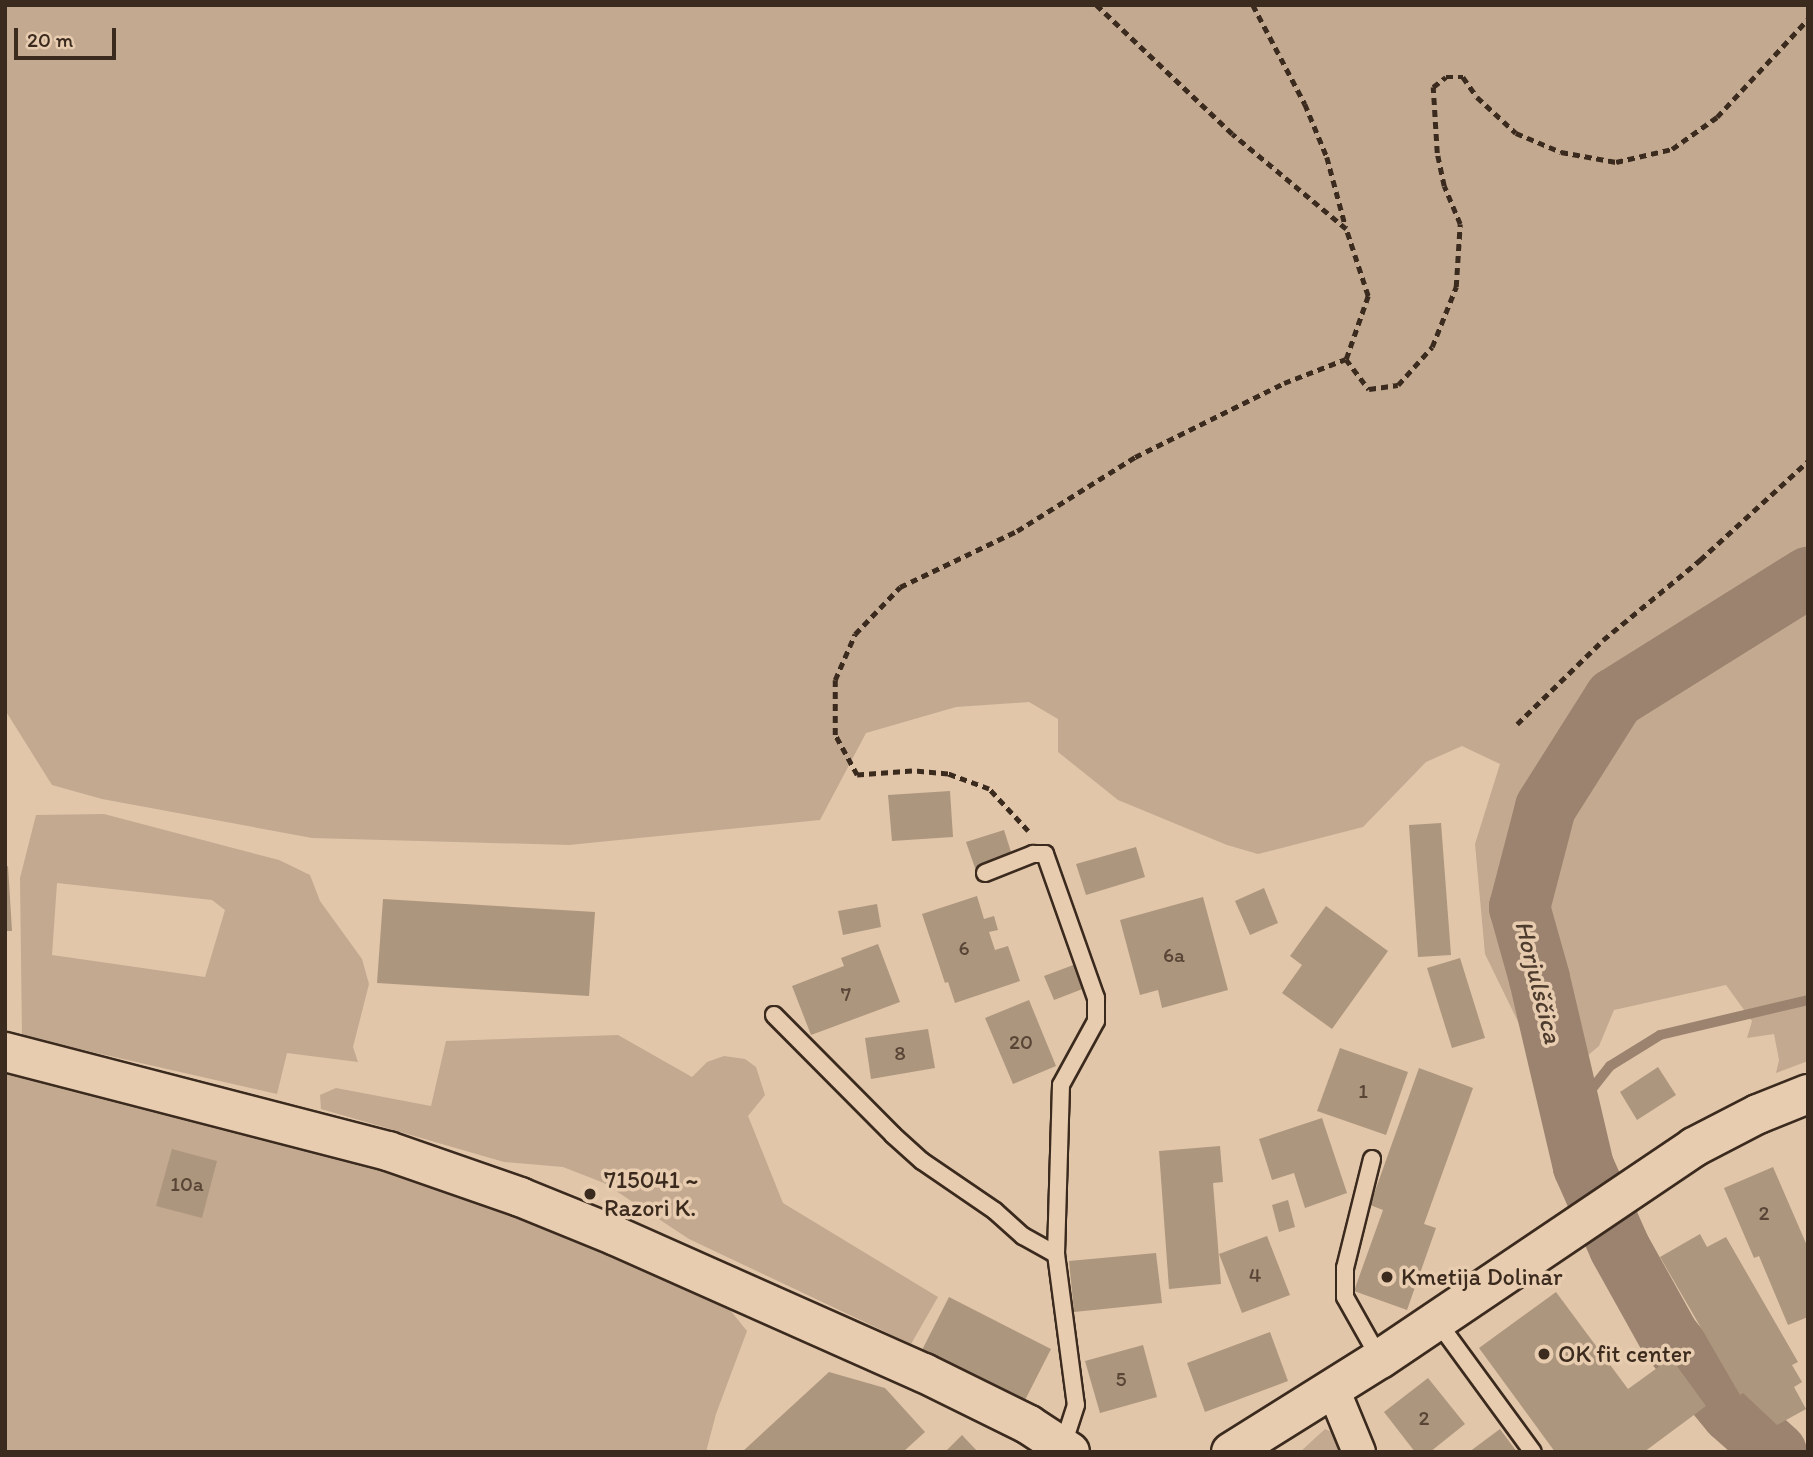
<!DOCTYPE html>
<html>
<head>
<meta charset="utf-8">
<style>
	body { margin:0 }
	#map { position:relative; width:1813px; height:1457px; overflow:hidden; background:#e1c6a9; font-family:Itim,sans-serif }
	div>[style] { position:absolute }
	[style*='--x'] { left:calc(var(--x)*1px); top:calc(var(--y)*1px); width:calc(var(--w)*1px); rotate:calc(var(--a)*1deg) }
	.green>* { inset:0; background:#c3a990 }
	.stream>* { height:10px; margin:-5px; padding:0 5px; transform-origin:5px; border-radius:5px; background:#9b836f }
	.river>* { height:61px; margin:-30.5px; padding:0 30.5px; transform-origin:30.5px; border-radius:30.5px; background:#9b836f }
	.building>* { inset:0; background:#ad967e }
	.path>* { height:4.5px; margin-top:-2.25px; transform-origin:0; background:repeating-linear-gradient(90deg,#3b2a1e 0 7px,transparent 0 12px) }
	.roads { filter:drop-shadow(2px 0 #3b2a1e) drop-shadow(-2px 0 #3b2a1e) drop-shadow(0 2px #3b2a1e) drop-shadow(0 -2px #3b2a1e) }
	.lane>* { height:16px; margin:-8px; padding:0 8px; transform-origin:8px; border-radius:8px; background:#e8ccaf }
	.street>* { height:32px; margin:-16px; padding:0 16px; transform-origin:16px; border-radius:16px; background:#e8ccaf }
	.secondary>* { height:38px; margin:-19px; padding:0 19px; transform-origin:19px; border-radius:19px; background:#e8ccaf }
	.dots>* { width:19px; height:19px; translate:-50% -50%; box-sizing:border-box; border:4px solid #e8ccaf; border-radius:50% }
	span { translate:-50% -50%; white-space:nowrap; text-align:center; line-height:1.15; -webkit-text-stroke:7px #e8ccaf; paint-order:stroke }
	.number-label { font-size:21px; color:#584536 }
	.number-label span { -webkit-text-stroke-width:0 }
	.poi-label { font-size:24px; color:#3b2a1e }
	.left { translate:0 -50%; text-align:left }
	.water-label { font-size:26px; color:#4e3c2e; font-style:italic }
	.frame { position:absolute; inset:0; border:7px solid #3b2a1e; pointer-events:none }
	.scale { position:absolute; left:14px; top:28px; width:102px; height:32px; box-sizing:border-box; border:4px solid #3b2a1e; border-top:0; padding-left:9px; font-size:21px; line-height:24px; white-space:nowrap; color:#3b2a1e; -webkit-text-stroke:5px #e8ccaf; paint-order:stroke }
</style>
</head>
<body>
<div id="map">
	<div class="green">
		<i style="clip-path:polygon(5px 5px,1808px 5px,1808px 1061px,1776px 1073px,1779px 1060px,1774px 1034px,1747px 1038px,1752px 1021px,1726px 985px,1614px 1010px,1599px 1046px,1581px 1061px,1552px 1059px,1527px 1040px,1485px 954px,1475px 844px,1500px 764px,1462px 746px,1426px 762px,1363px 827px,1258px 854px,1227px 845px,1118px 800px,1058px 752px,1058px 719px,1029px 702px,956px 707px,866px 733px,820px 820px,569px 845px,312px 838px,102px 799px,52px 785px,5px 710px)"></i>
		<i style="clip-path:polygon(evenodd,104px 814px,279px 860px,310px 875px,320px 901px,362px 959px,369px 984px,353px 1047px,358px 1062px,287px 1053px,277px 1094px,22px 1036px,20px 878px,36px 815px,104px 814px,57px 883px,212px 900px,225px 910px,205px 977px,52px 955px,57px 883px)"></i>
		<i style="clip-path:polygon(618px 1035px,692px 1077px,707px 1062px,724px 1056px,745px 1059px,756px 1067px,765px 1095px,748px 1116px,783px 1203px,938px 1297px,911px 1344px,689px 1239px,604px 1183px,563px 1167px,504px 1162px,321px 1109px,320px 1095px,336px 1088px,431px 1106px,446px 1041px)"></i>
		<i style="clip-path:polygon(5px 1074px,406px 1171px,722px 1300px,747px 1331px,716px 1414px,706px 1452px,5px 1452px)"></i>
		<i style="clip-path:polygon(1325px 1429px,1339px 1435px,1348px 1452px,1300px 1452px)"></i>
	</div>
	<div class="stream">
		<i style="--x:1572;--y:1114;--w:61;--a:-51.6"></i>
		<i style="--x:1610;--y:1066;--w:59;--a:-31.8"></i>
		<i style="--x:1660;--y:1035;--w:152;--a:-13.3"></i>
	</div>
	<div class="river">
		<i style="--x:1776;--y:1452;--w:60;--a:-138.4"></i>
		<i style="--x:1731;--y:1412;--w:97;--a:-129.6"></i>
		<i style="--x:1669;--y:1337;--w:103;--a:-119.1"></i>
		<i style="--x:1619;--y:1247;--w:89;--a:-114"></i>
		<i style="--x:1583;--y:1166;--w:193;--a:-103.2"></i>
		<i style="--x:1539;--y:978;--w:74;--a:-105.7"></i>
		<i style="--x:1519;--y:907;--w:103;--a:-75.4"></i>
		<i style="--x:1545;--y:807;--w:129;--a:-57.7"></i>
		<i style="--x:1614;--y:698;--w:229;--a:-32"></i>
	</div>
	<div class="building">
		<i style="clip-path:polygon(950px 791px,953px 837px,892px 841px,888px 795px)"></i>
		<i style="clip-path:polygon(1441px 823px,1451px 955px,1418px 957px,1409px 825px)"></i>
		<i style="clip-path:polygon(1004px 830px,1012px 855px,975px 868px,966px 842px)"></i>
		<i style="clip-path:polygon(1136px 847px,1145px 877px,1086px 895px,1076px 864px)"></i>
		<i style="clip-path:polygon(8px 866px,12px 931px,5px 931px,5px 867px)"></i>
		<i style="clip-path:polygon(1264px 888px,1278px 923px,1250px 935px,1235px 901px)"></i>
		<i style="clip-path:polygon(977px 896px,984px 919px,994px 916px,998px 930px,989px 932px,995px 950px,1008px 946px,1020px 981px,955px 1003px,948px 982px,945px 983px,922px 914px)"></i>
		<i style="clip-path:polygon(1203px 897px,1228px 990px,1162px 1008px,1158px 990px,1140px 995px,1120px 920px)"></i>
		<i style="clip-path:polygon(383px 899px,595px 912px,589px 996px,377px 983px)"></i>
		<i style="clip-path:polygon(877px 904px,881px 927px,843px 935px,838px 911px)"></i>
		<i style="clip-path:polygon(1326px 906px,1388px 951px,1332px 1029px,1282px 993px,1302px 965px,1290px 956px)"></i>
		<i style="clip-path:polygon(878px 944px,900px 1002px,811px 1035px,792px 986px,844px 966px,841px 958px)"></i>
		<i style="clip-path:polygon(1460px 958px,1485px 1038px,1452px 1048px,1427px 968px)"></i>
		<i style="clip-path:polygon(1076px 964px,1085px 988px,1054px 1000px,1044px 976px)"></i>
		<i style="clip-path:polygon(1029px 1000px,1056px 1066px,1013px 1084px,985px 1018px)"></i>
		<i style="clip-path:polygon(928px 1029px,935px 1068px,871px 1079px,865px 1038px)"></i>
		<i style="clip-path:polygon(1340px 1048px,1408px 1072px,1386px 1135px,1317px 1111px)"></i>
		<i style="clip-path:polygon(1658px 1067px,1676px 1095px,1637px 1120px,1620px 1092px)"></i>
		<i style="clip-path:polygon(1419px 1068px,1473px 1088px,1424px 1224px,1436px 1228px,1407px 1310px,1354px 1291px,1383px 1210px,1370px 1205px)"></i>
		<i style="clip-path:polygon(1322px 1118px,1347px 1193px,1305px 1208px,1294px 1173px,1272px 1180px,1259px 1139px)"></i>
		<i style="clip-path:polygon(1220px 1146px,1223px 1182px,1213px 1183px,1221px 1284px,1169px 1289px,1159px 1151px)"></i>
		<i style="clip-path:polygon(172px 1149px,217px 1161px,202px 1218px,156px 1206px)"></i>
		<i style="clip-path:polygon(1773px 1167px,1808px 1248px,1808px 1317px,1788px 1325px,1759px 1256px,1754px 1258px,1724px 1188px)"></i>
		<i style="clip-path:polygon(1288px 1200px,1295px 1227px,1279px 1232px,1272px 1205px)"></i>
		<i style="clip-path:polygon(1700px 1234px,1707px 1247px,1726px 1237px,1798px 1362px,1792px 1365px,1802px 1382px,1794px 1387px,1806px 1409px,1777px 1425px,1743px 1393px,1740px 1395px,1660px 1257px)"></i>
		<i style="clip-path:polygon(1267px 1236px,1290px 1295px,1242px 1313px,1219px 1254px)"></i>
		<i style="clip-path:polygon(1156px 1253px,1162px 1303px,1074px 1312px,1069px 1261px)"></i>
		<i style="clip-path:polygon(1556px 1292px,1628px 1389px,1671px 1358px,1706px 1406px,1644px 1452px,1555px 1452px,1479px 1348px)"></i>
		<i style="clip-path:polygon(949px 1297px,1051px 1349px,1022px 1406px,920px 1354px)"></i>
		<i style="clip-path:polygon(1270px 1332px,1288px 1381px,1205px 1412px,1187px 1363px)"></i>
		<i style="clip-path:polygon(1143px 1345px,1157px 1397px,1100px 1413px,1085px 1361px)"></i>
		<i style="clip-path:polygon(829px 1372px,885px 1388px,925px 1432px,903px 1452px,742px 1452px)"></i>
		<i style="clip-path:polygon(1428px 1378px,1465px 1424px,1430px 1452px,1415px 1452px,1384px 1412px)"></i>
		<i style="clip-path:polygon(1500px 1429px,1517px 1452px,1469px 1452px)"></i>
		<i style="clip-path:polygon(962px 1435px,978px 1452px,945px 1452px)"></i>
	</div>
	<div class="path">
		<i style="--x:1253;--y:5;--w:112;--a:62.3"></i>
		<i style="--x:1305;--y:104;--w:57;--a:67.5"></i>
		<i style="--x:1327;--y:157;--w:73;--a:75"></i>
		<i style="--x:1346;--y:359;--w:38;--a:53"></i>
		<i style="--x:1369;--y:389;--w:29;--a:-8"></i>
		<i style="--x:1398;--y:385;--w:51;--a:-48.2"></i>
		<i style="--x:1432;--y:347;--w:65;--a:-68.2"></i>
		<i style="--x:1456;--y:287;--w:63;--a:-86.4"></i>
		<i style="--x:1460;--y:224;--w:41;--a:-112.8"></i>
		<i style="--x:1444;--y:186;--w:34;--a:-102"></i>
		<i style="--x:1437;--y:153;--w:66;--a:-93.5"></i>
		<i style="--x:1433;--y:87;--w:16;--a:-38"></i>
		<i style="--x:1446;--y:77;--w:17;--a:0"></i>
		<i style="--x:1463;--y:77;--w:24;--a:55"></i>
		<i style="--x:1477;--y:97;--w:53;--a:42.7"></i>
		<i style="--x:1516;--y:133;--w:49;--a:22.9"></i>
		<i style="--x:1561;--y:152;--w:56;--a:10.3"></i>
		<i style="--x:1616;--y:162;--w:57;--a:-13.1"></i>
		<i style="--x:1672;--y:149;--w:55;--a:-35.4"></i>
		<i style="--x:1717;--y:117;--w:134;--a:-47.1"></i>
		<i style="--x:1517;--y:724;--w:120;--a:-44.3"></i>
		<i style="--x:1603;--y:640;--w:126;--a:-39.5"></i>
		<i style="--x:1700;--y:560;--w:147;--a:-42.5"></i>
		<i style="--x:1028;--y:831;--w:57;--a:-132.9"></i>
		<i style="--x:989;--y:789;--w:44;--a:-159.9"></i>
		<i style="--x:948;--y:774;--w:36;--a:-175"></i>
		<i style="--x:912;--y:771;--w:55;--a:175.8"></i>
		<i style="--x:857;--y:775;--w:46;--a:-118.8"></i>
		<i style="--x:835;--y:735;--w:55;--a:-90"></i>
		<i style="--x:835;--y:680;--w:50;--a:-66.5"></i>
		<i style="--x:855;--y:634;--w:65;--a:-46.2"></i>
		<i style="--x:900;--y:587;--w:130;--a:-25.6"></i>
		<i style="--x:1017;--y:531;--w:139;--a:-32.1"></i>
		<i style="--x:1135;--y:457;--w:166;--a:-26.4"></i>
		<i style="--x:1284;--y:383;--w:66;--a:-21.2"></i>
		<i style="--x:1346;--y:359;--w:67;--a:-70.8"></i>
		<i style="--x:1368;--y:296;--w:71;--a:-108.2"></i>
		<i style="--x:1346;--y:229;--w:148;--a:-140.2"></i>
		<i style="--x:1232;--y:134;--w:187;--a:-136.5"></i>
	</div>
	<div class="roads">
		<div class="lane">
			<i style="--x:985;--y:873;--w:52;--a:-21.6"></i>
			<i style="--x:1033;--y:854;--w:12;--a:0"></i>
			<i style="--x:1045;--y:854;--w:153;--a:70.5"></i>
			<i style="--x:1096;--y:998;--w:23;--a:90"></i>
			<i style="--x:1096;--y:1021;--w:73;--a:118.7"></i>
			<i style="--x:1061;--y:1085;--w:169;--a:91.7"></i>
			<i style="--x:1056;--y:1254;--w:152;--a:82.5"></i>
			<i style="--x:1076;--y:1405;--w:42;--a:108"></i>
			<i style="--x:774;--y:1015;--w:169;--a:45.2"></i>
			<i style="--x:893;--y:1135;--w:39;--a:42"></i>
			<i style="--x:922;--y:1161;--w:88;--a:34.4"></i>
			<i style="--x:995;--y:1211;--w:38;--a:42"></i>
			<i style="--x:1023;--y:1236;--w:38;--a:29"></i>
			<i style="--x:1372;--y:1159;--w:112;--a:103.9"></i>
			<i style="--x:1345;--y:1268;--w:29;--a:90"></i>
			<i style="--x:1345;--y:1297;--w:71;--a:60.6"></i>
			<i style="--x:1437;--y:1321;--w:162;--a:53.8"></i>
		</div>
		<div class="street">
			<i style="--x:1333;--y:1389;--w:68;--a:67.6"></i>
		</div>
		<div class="secondary">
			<i style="--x:5;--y:1052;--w:396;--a:14.5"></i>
			<i style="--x:388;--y:1151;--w:140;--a:19.2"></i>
			<i style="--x:520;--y:1197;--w:104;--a:22.1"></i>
			<i style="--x:616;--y:1236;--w:337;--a:24"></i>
			<i style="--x:924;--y:1373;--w:117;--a:26.3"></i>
			<i style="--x:1029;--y:1425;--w:49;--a:33.4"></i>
			<i style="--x:1231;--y:1452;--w:176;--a:-32"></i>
			<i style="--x:1380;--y:1359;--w:379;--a:-34"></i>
			<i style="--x:1694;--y:1147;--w:72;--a:-27.3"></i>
			<i style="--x:1758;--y:1114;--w:54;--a:-21.8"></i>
		</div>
	</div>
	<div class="dots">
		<i style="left:590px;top:1194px;background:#3b2a1e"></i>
		<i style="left:1387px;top:1277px;background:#3b2a1e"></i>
		<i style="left:1544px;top:1354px;background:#3b2a1e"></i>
	</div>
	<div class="number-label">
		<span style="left:964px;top:948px">6</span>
		<span style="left:1174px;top:955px">6a</span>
		<span style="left:846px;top:994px">7</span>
		<span style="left:1021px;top:1042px">20</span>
		<span style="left:900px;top:1053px">8</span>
		<span style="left:1363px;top:1091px">1</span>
		<span style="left:187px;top:1184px">10a</span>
		<span style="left:1764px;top:1213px">2</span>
		<span style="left:1255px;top:1275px">4</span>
		<span style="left:1121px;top:1379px">5</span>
		<span style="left:1424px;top:1418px">2</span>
	</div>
	<div class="poi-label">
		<span class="left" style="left:604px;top:1194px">715041 ~<br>Razori K.</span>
		<span class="left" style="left:1401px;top:1277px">Kmetija Dolinar</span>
		<span class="left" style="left:1558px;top:1354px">OK fit center</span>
	</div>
	<div class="water-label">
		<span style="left:1538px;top:982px;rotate:76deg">Horjulščica</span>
	</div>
	<div class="frame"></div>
	<div class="scale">20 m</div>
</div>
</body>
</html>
